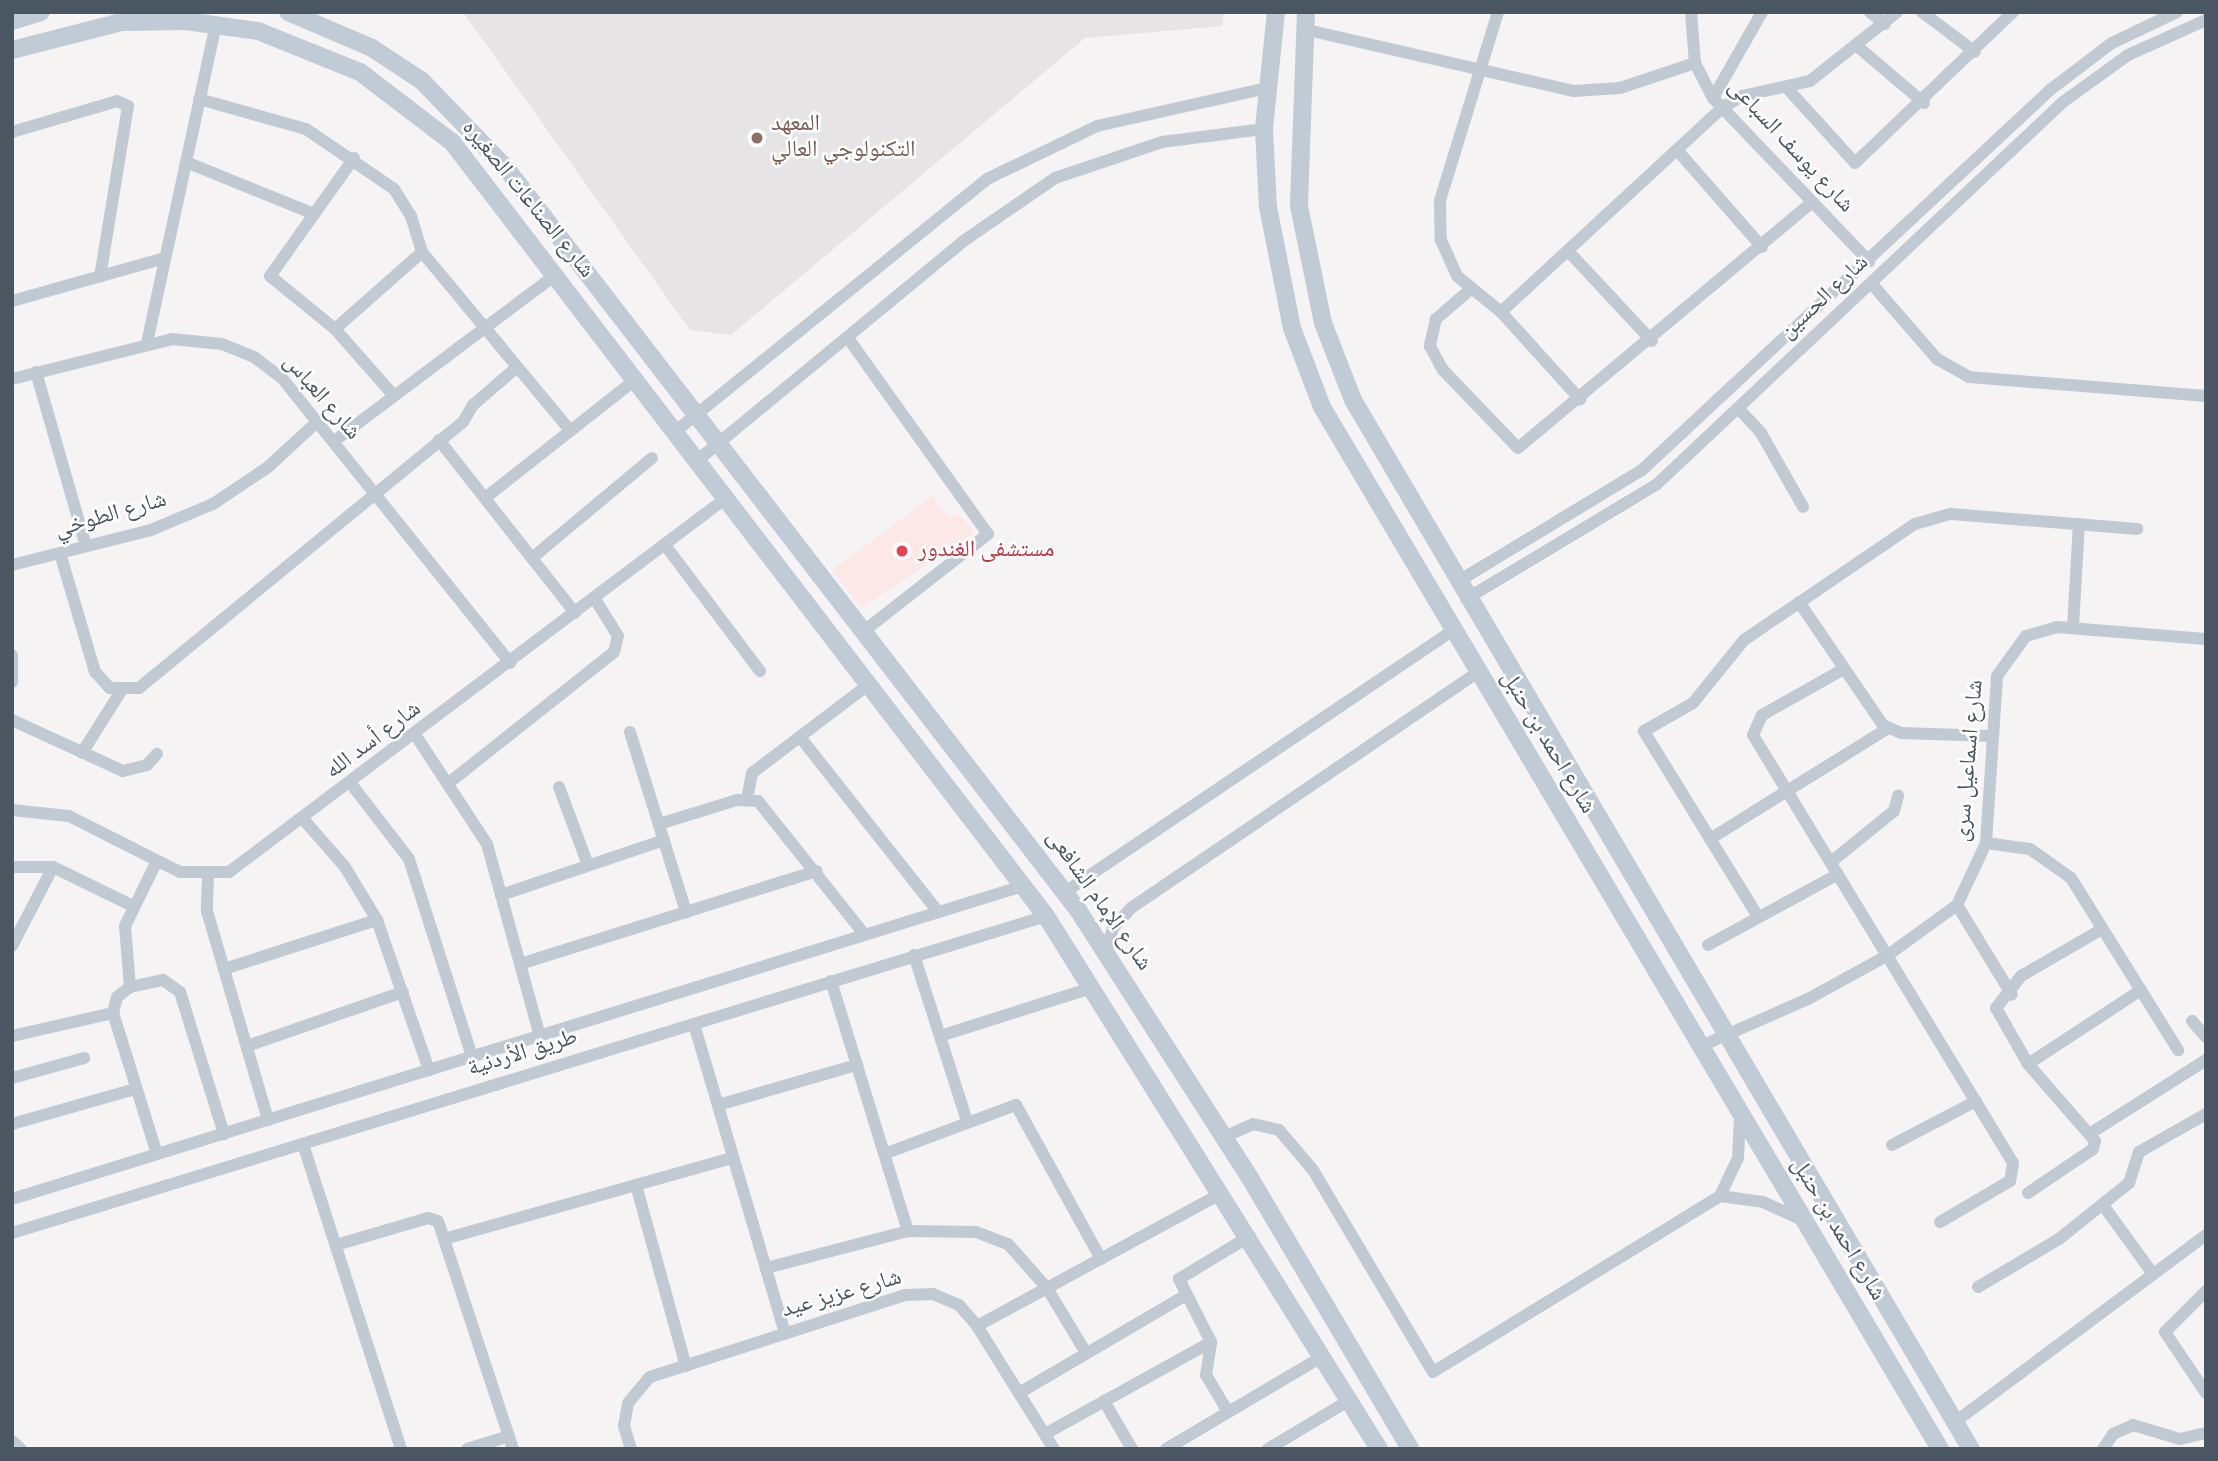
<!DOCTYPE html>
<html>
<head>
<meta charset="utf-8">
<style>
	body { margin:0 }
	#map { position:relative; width:2218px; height:1461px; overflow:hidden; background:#f5f3f3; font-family:Overpass,"Noto Naskh Arabic",sans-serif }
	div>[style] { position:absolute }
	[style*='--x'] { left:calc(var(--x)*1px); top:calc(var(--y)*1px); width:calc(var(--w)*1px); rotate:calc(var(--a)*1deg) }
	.education>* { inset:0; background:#e6e4e5 }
	.medical>* { inset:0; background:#fce8e6 }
	.street>* { height:12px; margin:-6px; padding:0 6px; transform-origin:6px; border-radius:6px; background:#c1cad2 }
	.secondary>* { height:18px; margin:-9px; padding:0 9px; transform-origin:9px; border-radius:9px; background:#c1cbd6 }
	.dots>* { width:19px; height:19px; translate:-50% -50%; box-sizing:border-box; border:4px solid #fff; border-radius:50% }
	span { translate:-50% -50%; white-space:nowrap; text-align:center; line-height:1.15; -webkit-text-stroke:5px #fff; paint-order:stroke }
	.education-label { font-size:23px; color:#785e54 }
	.left { translate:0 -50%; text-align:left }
	.street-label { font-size:23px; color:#4a5661 }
	.health-label { font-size:23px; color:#be3a42 }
	.frame { position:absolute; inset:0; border:14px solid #4a5661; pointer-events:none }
</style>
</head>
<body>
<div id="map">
	<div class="education">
		<i style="clip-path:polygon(463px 12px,1224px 12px,1222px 26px,1085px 38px,731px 335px,690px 330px)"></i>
	</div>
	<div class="medical">
		<i style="clip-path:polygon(933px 496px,948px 517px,959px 514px,975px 533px,861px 608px,832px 570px)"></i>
	</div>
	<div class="street">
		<i style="--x:1498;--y:12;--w:198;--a:107.1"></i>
		<i style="--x:1440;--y:201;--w:39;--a:89"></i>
		<i style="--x:1441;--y:240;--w:39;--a:66"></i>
		<i style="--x:1457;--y:276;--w:57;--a:39.3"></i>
		<i style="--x:1501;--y:312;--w:118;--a:47.8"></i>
		<i style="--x:1691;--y:12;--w:51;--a:85.5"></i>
		<i style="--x:1695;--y:63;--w:39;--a:63"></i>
		<i style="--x:1713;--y:98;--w:226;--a:46.3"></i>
		<i style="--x:1870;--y:12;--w:19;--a:39"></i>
		<i style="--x:1922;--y:12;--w:66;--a:37"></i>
		<i style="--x:1303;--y:29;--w:278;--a:12.9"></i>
		<i style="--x:1574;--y:91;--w:46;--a:-3.7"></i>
		<i style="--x:1620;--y:88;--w:79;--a:-18.4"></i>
		<i style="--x:1857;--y:46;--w:88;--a:40.4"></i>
		<i style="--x:1787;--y:88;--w:101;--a:47.8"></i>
		<i style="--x:1855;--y:163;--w:219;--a:-43.7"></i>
		<i style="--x:1713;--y:98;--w:99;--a:-60.3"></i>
		<i style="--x:199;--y:99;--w:111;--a:15.7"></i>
		<i style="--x:306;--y:129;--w:107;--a:34.3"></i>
		<i style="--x:394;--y:189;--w:32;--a:58"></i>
		<i style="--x:411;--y:216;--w:38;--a:73"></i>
		<i style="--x:422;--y:252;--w:231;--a:50.3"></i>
		<i style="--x:12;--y:132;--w:109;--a:-16.4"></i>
		<i style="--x:117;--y:101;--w:12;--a:24"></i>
		<i style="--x:128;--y:106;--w:173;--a:99.3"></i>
		<i style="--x:1677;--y:150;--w:129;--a:48.8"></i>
		<i style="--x:354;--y:158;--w:145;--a:125.4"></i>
		<i style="--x:270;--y:276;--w:84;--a:39.2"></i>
		<i style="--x:335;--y:329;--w:89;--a:48.6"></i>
		<i style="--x:186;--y:162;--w:138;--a:22.1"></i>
		<i style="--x:1568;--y:251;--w:123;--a:47"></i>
		<i style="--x:1871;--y:283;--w:101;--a:49"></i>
		<i style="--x:1937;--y:359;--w:37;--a:29"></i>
		<i style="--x:1969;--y:377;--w:238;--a:4.6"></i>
		<i style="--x:1472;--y:288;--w:48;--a:139.3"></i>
		<i style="--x:1436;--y:319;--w:28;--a:103"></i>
		<i style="--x:1430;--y:346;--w:27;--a:62"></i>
		<i style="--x:1443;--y:370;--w:108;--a:46.1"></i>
		<i style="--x:1518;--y:448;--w:383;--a:-39.9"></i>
		<i style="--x:12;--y:301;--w:159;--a:-15.7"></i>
		<i style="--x:1501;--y:312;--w:301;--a:-42.7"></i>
		<i style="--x:1722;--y:108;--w:23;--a:-31"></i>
		<i style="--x:1742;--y:96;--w:70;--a:-12.4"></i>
		<i style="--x:1810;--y:81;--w:111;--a:-38.4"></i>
		<i style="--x:335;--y:329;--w:116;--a:-41.5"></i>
		<i style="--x:848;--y:338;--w:241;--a:54.5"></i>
		<i style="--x:988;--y:534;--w:157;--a:142"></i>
		<i style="--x:147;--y:343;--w:327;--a:-77.8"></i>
		<i style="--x:36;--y:372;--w:181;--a:74"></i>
		<i style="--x:12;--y:379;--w:165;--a:-14"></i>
		<i style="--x:172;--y:339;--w:50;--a:5.7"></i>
		<i style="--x:222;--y:344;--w:35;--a:22"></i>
		<i style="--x:254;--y:357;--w:35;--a:37"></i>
		<i style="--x:282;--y:378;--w:365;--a:51.3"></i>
		<i style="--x:1738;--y:408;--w:34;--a:47"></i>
		<i style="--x:1761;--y:433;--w:85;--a:60.4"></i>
		<i style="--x:676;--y:431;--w:400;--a:-39"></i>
		<i style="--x:987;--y:179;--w:122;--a:-25.7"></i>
		<i style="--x:1097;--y:126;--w:174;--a:-12.6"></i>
		<i style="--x:439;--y:440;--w:220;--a:51.8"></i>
		<i style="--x:333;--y:442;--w:280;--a:-36.9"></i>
		<i style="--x:698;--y:460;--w:342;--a:-39.5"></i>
		<i style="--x:962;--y:242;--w:113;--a:-34.5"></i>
		<i style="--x:1055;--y:178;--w:113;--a:-18.6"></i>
		<i style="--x:1162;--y:142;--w:103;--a:-7.3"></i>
		<i style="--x:485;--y:498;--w:192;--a:-38.2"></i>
		<i style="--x:665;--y:545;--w:158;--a:53"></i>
		<i style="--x:60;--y:553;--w:124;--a:73.6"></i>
		<i style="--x:95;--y:672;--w:22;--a:47"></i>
		<i style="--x:110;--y:688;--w:29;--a:0"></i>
		<i style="--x:139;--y:688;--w:419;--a:-39.4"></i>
		<i style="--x:463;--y:422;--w:20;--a:-60"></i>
		<i style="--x:473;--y:405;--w:58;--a:-40.8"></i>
		<i style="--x:532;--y:558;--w:156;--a:-39.8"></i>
		<i style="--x:12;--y:565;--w:143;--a:-14.1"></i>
		<i style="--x:151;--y:530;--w:67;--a:-22.8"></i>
		<i style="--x:213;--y:504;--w:66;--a:-33.9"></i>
		<i style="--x:268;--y:467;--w:67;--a:-42.6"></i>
		<i style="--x:1457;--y:582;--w:216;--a:-31.2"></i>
		<i style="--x:1642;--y:470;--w:558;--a:-42.96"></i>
		<i style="--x:2050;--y:90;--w:78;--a:-37.2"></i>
		<i style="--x:2112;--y:43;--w:72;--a:-25.5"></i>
		<i style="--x:1466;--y:599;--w:222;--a:-31"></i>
		<i style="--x:1656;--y:485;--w:559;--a:-43.26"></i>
		<i style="--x:2063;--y:102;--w:80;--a:-35.9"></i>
		<i style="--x:2128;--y:55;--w:85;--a:-24.2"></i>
		<i style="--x:1799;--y:602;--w:149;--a:55.7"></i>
		<i style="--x:1883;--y:725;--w:20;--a:24"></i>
		<i style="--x:1901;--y:733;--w:91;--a:1.9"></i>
		<i style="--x:2073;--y:627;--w:103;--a:-86.7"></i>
		<i style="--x:12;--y:655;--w:27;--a:90"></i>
		<i style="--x:1842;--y:670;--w:92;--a:150.6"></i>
		<i style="--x:1762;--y:715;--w:22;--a:114"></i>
		<i style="--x:1753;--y:735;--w:501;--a:58.72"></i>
		<i style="--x:2013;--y:1163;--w:18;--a:99"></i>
		<i style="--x:2010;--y:1181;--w:81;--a:149.6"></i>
		<i style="--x:12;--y:720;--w:122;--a:24.7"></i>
		<i style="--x:123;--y:771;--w:25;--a:-14"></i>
		<i style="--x:147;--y:765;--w:15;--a:-48"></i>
		<i style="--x:630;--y:732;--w:189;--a:72.7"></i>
		<i style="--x:416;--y:736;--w:129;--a:56.7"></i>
		<i style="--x:487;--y:844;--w:199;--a:74.6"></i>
		<i style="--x:800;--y:737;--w:223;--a:51.7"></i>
		<i style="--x:82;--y:753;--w:73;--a:-57.8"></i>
		<i style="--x:450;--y:782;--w:209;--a:-38.4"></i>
		<i style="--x:614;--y:652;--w:16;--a:-76"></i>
		<i style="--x:618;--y:636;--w:44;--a:-121.9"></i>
		<i style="--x:352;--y:785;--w:93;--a:52.4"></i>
		<i style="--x:409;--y:859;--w:207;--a:72.3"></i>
		<i style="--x:559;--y:787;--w:83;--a:69.6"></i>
		<i style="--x:747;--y:799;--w:26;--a:-79"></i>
		<i style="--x:752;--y:773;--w:146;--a:-37.2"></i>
		<i style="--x:12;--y:810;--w:57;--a:6"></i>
		<i style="--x:69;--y:816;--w:124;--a:26.8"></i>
		<i style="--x:180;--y:872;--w:49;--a:0"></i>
		<i style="--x:229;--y:872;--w:622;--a:-36.96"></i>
		<i style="--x:304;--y:820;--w:62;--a:48.9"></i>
		<i style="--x:345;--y:867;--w:62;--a:58.9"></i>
		<i style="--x:377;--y:920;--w:159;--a:70.9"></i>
		<i style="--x:659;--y:824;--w:82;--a:-17.1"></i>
		<i style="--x:737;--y:800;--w:21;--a:3"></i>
		<i style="--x:758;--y:801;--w:171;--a:51.4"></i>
		<i style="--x:1710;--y:839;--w:210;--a:-31.9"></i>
		<i style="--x:1986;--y:843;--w:44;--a:7.8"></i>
		<i style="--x:2030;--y:849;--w:50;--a:35.3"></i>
		<i style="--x:2071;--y:878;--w:203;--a:58.1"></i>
		<i style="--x:1831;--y:862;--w:81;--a:-39"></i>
		<i style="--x:1894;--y:811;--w:16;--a:-75"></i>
		<i style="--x:12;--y:867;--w:41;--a:0"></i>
		<i style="--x:53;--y:867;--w:89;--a:26"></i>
		<i style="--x:208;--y:876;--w:35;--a:92"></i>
		<i style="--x:207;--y:911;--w:218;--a:73.7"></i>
		<i style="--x:1065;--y:892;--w:467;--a:-34"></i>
		<i style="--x:501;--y:895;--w:172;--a:-18.6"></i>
		<i style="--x:1957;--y:905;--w:105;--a:58.6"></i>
		<i style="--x:1757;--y:915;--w:216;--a:-121.6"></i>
		<i style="--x:1644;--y:731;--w:56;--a:-29.7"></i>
		<i style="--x:1693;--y:703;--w:81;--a:-51"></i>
		<i style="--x:1744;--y:640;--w:207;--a:-34.2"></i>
		<i style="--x:1915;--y:524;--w:37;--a:-16"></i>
		<i style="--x:1951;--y:514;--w:187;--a:4.6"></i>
		<i style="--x:1708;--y:945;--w:148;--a:-28.6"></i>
		<i style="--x:12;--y:946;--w:89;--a:-62.6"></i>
		<i style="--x:1106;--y:951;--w:24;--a:-73"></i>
		<i style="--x:1113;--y:928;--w:27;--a:-48"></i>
		<i style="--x:1131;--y:908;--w:418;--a:-34.2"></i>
		<i style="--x:914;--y:955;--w:174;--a:72.3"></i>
		<i style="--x:520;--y:964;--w:311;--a:-17.4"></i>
		<i style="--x:224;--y:969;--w:161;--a:-17.8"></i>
		<i style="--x:831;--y:981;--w:262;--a:72.9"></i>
		<i style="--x:130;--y:987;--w:61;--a:-94.7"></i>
		<i style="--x:125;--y:926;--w:72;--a:-63.8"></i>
		<i style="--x:2192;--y:1021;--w:21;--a:49"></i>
		<i style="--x:694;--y:1024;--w:323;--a:73.6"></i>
		<i style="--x:12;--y:1036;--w:104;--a:-12.8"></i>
		<i style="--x:940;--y:1036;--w:158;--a:-17.6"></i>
		<i style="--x:247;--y:1046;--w:165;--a:-19.1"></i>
		<i style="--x:1699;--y:1047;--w:119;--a:-23.8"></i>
		<i style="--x:1808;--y:999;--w:91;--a:-28.8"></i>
		<i style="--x:1888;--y:955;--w:85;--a:-35.9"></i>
		<i style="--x:1957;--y:905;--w:68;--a:-64.9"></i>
		<i style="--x:1986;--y:843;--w:167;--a:-86.2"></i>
		<i style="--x:1997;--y:676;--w:49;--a:-54.1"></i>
		<i style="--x:2026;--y:636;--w:32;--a:-16"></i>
		<i style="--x:2057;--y:627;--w:149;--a:4.6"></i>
		<i style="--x:2028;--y:1064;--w:135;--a:-33.2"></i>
		<i style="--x:12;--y:1078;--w:75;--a:-15.5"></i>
		<i style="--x:718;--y:1105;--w:145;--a:-16.1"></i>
		<i style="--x:12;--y:1124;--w:128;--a:-15.9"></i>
		<i style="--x:2091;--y:1133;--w:136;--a:-32.4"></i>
		<i style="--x:1224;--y:1137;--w:32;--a:-24"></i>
		<i style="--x:1253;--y:1124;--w:27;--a:13"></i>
		<i style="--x:1279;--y:1130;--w:52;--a:49.6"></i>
		<i style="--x:1313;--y:1170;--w:235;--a:59.3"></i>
		<i style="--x:1433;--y:1372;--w:337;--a:-31.5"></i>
		<i style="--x:1720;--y:1196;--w:42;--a:-64.7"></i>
		<i style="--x:1738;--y:1158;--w:41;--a:-87.2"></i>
		<i style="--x:303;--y:1144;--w:320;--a:72.2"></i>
		<i style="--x:1892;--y:1145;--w:95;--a:-27.6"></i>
		<i style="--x:157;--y:1154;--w:148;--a:-107.3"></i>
		<i style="--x:113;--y:1013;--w:16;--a:-76"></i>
		<i style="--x:117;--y:997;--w:16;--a:-38"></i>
		<i style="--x:130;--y:987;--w:34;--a:-12"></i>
		<i style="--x:163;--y:980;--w:21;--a:35"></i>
		<i style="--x:180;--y:992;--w:149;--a:72.8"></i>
		<i style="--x:884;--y:1154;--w:141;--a:-20.4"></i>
		<i style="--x:1016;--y:1105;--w:176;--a:61.1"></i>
		<i style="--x:636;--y:1185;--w:188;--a:74.6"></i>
		<i style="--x:2028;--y:1193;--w:78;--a:-34.1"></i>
		<i style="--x:2093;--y:1149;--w:8;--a:-76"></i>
		<i style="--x:2095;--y:1141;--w:102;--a:-131"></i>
		<i style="--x:2028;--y:1064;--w:64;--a:-119.7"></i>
		<i style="--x:1996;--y:1008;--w:41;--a:-52"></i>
		<i style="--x:2021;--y:976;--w:94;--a:-30.1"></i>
		<i style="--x:1720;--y:1196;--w:43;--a:7.9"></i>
		<i style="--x:1763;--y:1202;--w:43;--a:24.8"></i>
		<i style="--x:12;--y:1199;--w:1058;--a:-17.2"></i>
		<i style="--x:2103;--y:1205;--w:85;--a:54.1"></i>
		<i style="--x:12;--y:1233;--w:1082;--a:-17.04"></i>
		<i style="--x:444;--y:1239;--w:300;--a:-15.7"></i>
		<i style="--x:336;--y:1245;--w:96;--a:-16.4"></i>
		<i style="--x:428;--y:1218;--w:10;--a:17"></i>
		<i style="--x:438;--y:1221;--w:240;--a:71.8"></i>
		<i style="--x:766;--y:1268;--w:147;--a:-14.6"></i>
		<i style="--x:908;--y:1231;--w:68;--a:0.8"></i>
		<i style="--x:976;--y:1232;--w:34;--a:21"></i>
		<i style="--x:1008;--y:1244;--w:59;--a:48.4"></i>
		<i style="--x:1047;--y:1288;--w:76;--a:59"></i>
		<i style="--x:1978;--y:1287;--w:94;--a:-30.7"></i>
		<i style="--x:2059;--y:1239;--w:90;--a:-38.7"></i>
		<i style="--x:2129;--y:1183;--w:33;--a:-72"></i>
		<i style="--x:2139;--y:1152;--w:77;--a:-29.6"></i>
		<i style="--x:2206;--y:1291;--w:58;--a:135"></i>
		<i style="--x:2165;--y:1332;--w:73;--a:56.1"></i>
		<i style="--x:977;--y:1326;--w:279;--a:-28.5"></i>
		<i style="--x:1019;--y:1393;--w:194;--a:-30.4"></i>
		<i style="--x:1104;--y:1401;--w:56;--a:59.7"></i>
		<i style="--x:1228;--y:1412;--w:43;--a:-120.7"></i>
		<i style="--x:1206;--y:1375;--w:33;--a:-81"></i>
		<i style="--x:1211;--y:1342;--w:71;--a:-116.9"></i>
		<i style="--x:1179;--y:1279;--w:83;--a:-31.2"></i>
		<i style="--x:1955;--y:1422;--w:313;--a:-36.7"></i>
		<i style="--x:1045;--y:1434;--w:190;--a:-29"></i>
		<i style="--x:12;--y:1441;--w:12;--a:42"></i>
		<i style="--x:467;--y:1449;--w:44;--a:-17.2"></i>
		<i style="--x:631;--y:1449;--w:24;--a:-107"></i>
		<i style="--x:624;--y:1426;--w:23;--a:-80"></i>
		<i style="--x:628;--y:1403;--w:34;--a:-50"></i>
		<i style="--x:650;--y:1377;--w:268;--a:-17.8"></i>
		<i style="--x:905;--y:1295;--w:28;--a:-2"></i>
		<i style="--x:933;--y:1294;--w:28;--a:23"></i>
		<i style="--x:959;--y:1305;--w:28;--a:49"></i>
		<i style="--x:977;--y:1326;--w:145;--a:58"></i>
		<i style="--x:1166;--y:1449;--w:182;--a:-30.6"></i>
		<i style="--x:1268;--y:1449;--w:96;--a:-30.9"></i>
		<i style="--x:2103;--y:1449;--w:18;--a:-56"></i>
		<i style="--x:2113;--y:1434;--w:22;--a:-24"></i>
		<i style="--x:2133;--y:1425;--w:49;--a:16.6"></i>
		<i style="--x:2180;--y:1439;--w:27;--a:-13"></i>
	</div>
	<div class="secondary">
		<i style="--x:288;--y:12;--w:91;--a:23.2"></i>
		<i style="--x:372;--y:48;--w:60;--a:33.4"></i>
		<i style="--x:422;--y:81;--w:121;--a:46"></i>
		<i style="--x:506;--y:168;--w:937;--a:52.37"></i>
		<i style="--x:1078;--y:910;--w:318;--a:57.3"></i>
		<i style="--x:1250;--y:1178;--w:315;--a:59.4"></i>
		<i style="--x:1276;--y:12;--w:118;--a:95.9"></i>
		<i style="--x:1264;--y:129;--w:78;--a:87.1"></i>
		<i style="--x:1268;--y:207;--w:123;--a:78.8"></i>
		<i style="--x:1292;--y:328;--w:85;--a:69.2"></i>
		<i style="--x:1322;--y:407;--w:1211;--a:59.33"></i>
		<i style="--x:1306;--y:12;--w:194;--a:92.1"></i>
		<i style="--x:1299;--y:206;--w:119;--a:78.4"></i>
		<i style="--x:1323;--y:323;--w:83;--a:68.7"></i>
		<i style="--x:1353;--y:400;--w:1218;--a:59.5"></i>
		<i style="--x:12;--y:21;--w:30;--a:-17"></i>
		<i style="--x:12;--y:50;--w:114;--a:-14.3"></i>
		<i style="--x:122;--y:22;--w:63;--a:-0.9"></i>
		<i style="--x:185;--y:21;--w:74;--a:7.8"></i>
		<i style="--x:258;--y:31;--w:110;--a:21.9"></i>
		<i style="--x:360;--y:72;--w:116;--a:37.3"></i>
		<i style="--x:452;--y:142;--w:976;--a:52.5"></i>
		<i style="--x:1046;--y:916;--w:628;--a:58"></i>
	</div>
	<div class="dots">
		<i style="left:757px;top:138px;background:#8d6e63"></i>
		<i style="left:902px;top:551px;background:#e0444e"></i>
	</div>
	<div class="education-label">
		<span class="left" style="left:771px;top:138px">المعهد<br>التكنولوجي العالي</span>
	</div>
	<div class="street-label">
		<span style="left:1790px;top:147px;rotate:47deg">شارع يوسف السباعى</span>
		<span style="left:527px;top:200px;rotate:51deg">شارع الصناعات الصغيره</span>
		<span style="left:1825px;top:298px;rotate:-43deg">شارع الحسين</span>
		<span style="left:321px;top:398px;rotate:49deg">شارع العباس</span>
		<span style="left:111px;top:516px;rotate:-16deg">شارع الطوخي</span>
		<span style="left:374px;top:741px;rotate:-37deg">شارع أسد الله</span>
		<span style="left:1547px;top:743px;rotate:59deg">شارع احمد بن حنبل</span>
		<span style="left:1970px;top:761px;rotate:-85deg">شارع اسماعيل سرى</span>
		<span style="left:1098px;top:901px;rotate:55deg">شارع الإمام الشافعى</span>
		<span style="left:523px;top:1054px;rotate:-17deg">طريق الأردنية</span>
		<span style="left:1837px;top:1230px;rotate:59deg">شارع احمد بن حنبل</span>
		<span style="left:842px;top:1295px;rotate:-16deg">شارع عزيز عيد</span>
	</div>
	<div class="health-label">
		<span class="left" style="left:918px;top:551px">مستشفى الغندور</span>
	</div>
	<div class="frame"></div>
</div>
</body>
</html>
